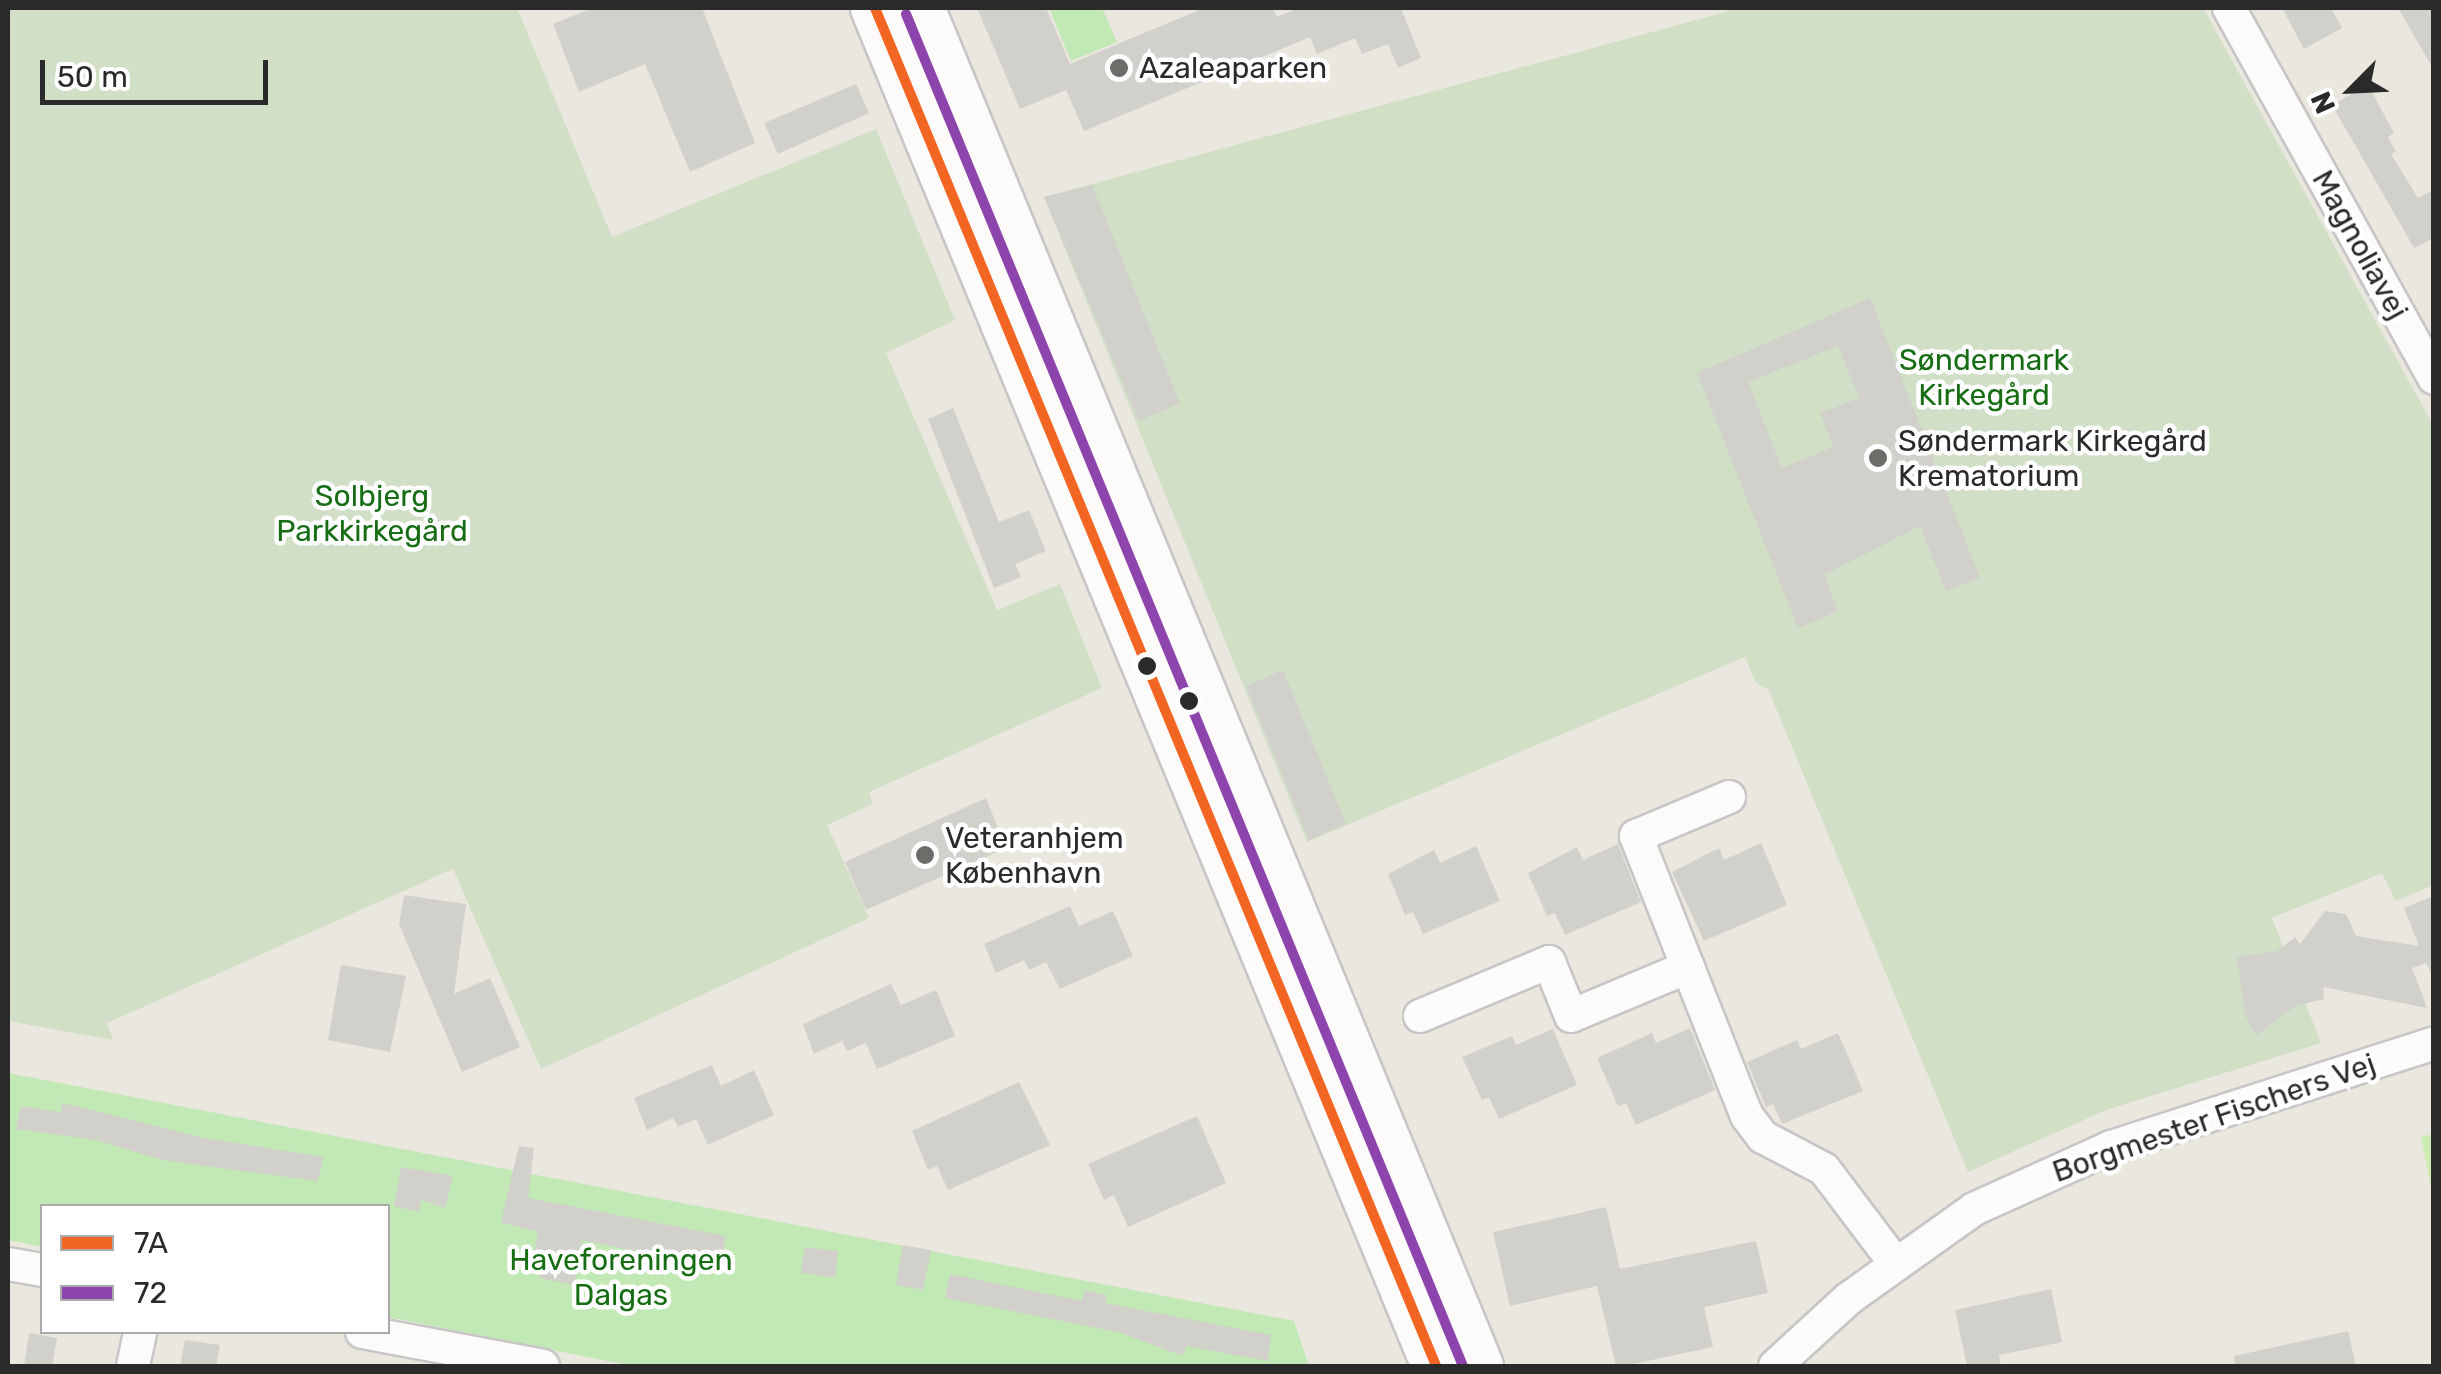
<!DOCTYPE html>
<html>
<head>
<meta charset="utf-8">
<style>
	body { margin:0 }
	#map { position:relative; width:2441px; height:1374px; overflow:hidden; background:#eae7df; font-family:Rubik,sans-serif }
	div>[style] { position:absolute }
	[style*='--x'] { left:calc(var(--x)*1px); top:calc(var(--y)*1px); width:calc(var(--w)*1px); rotate:calc(var(--a)*1deg) }
	.green>* { inset:0; background:#c1e8b5 }
	.cemetery>* { inset:0; background:#d1dfc6 }
	.pitch>* { inset:0; background:#ccecb2 }
	.building>* { inset:0; background:#d2d0cb }
	.roads { filter:drop-shadow(2px 0 #c7c5c5) drop-shadow(-2px 0 #c7c5c5) drop-shadow(0 2px #c7c5c5) drop-shadow(0 -2px #c7c5c5) }
	.street>* { height:32px; margin:-16px; padding:0 16px; transform-origin:16px; border-radius:16px; background:#fcfbfa }
	.secondary>* { height:48px; margin:-24px; padding:0 24px; transform-origin:24px; border-radius:24px; background:#fcfbfa }
	.bus-1>* { height:10px; margin:-5px; padding:0 5px; transform-origin:5px; border-radius:5px; background:#f26522 }
	.bus-2>* { height:10px; margin:-5px; padding:0 5px; transform-origin:5px; border-radius:5px; background:#8e44ad }
	.dots>* { width:28px; height:28px; translate:-50% -50%; box-sizing:border-box; border:5px solid #fff; border-radius:50% }
	span { translate:-50% -50%; white-space:nowrap; text-align:center; line-height:1.15; -webkit-text-stroke:9px #fff; paint-order:stroke }
	.poi-label { font-size:30px; color:#2a2a2a }
	.left { translate:0 -50%; text-align:left }
	.street-label { font-size:30px; color:#2a2a2a }
	.park-label { font-size:30px; color:#166d14 }
	.frame { position:absolute; inset:0; border:10px solid #2a2a2a; pointer-events:none }
	.legend { position:absolute; left:40px; top:1204px; width:350px; height:130px; box-sizing:border-box; background:#fff; border:2px solid #aaa; margin:0; padding:12px 18px; list-style:none; font-size:30px; color:#2a2a2a }
	.legend li { display:flex; align-items:center; gap:20px; height:50px }
	.legend b { width:50px; border:2px solid #aaa }
	.north { position:absolute; left:2301px; top:40px; width:100px; height:100px; -webkit-text-stroke:8px #fff; paint-order:stroke; rotate:246deg; font-size:28px; font-weight:700; line-height:40px; text-align:center; color:#2a2a2a }
	.north::after { content:''; display:block; margin:auto; width:35px; height:45px; background:#2a2a2a; clip-path:polygon(50% 0,100% 100%,50% 72%,0 100%) }
	.scale { position:absolute; left:40px; top:60px; width:228px; height:45px; box-sizing:border-box; border:5px solid #2a2a2a; border-top:0; padding-left:12px; font-size:30px; line-height:35px; white-space:nowrap; color:#2a2a2a; -webkit-text-stroke:8px #fff; paint-order:stroke }
</style>
</head>
<body>
<div id="map">
	<div class="green">
		<i style="clip-path:polygon(1049px 8px,1102px 8px,1117px 42px,1071px 61px)"></i>
		<i style="clip-path:polygon(8px 1073px,1294px 1321px,1309px 1366px,632px 1366px,388px 1317px,388px 1206px,42px 1206px,42px 1247px,8px 1240px)"></i>
	</div>
	<div class="cemetery">
		<i style="clip-path:polygon(8px 8px,517px 8px,612px 237px,876px 129px,955px 320px,886px 353px,997px 610px,1060px 584px,1102px 688px,869px 792px,873px 804px,827px 825px,869px 918px,541px 1069px,453px 869px,107px 1023px,113px 1040px,8px 1021px)"></i>
		<i style="clip-path:polygon(1740px 8px,2203px 8px,2433px 425px,2433px 885px,2396px 901px,2382px 873px,2272px 918px,2321px 1043px,2106px 1110px,1968px 1172px,1768px 689px,1756px 683px,1745px 657px,1307px 842px,1044px 197px)"></i>
	</div>
	<div class="pitch">
		<i style="clip-path:polygon(2433px 1134px,2434px 1134px,2433px 1197px,2421px 1137px)"></i>
	</div>
	<div class="building">
		<i style="clip-path:polygon(593px 8px,702px 8px,755px 143px,690px 172px,645px 64px,579px 92px,553px 24px)"></i>
		<i style="clip-path:polygon(977px 8px,1046px 8px,1070px 64px,1204px 8px,1273px 8px,1277px 17px,1299px 8px,1401px 8px,1421px 58px,1398px 68px,1388px 44px,1362px 54px,1355px 38px,1317px 54px,1310px 37px,1084px 131px,1066px 90px,1020px 109px)"></i>
		<i style="clip-path:polygon(2282px 8px,2331px 8px,2342px 28px,2304px 49px)"></i>
		<i style="clip-path:polygon(2398px 8px,2434px 8px,2434px 70px)"></i>
		<i style="clip-path:polygon(856px 84px,869px 113px,778px 154px,764px 123px)"></i>
		<i style="clip-path:polygon(2368px 85px,2394px 133px,2388px 137px,2396px 152px,2391px 154px,2418px 198px,2434px 190px,2434px 238px,2414px 248px,2332px 105px)"></i>
		<i style="clip-path:polygon(1092px 185px,1180px 403px,1139px 421px,1044px 197px)"></i>
		<i style="clip-path:polygon(evenodd,1870px 298px,1980px 578px,1946px 591px,1920px 526px,1824px 575px,1838px 611px,1798px 628px,1697px 373px,1870px 298px,1838px 346px,1859px 398px,1820px 413px,1833px 447px,1782px 468px,1748px 382px,1838px 346px)"></i>
		<i style="clip-path:polygon(953px 408px,999px 522px,1029px 510px,1046px 551px,1015px 564px,1021px 577px,994px 588px,928px 419px)"></i>
		<i style="clip-path:polygon(1283px 670px,1346px 824px,1309px 840px,1246px 686px)"></i>
		<i style="clip-path:polygon(986px 798px,1006px 848px,866px 910px,845px 862px)"></i>
		<i style="clip-path:polygon(1761px 843px,1787px 905px,1704px 941px,1672px 872px,1719px 848px,1724px 860px)"></i>
		<i style="clip-path:polygon(1618px 844px,1641px 902px,1565px 935px,1555px 913px,1547px 916px,1528px 873px,1577px 847px,1583px 860px)"></i>
		<i style="clip-path:polygon(1476px 846px,1500px 901px,1423px 934px,1413px 912px,1405px 915px,1388px 874px,1434px 850px,1440px 863px)"></i>
		<i style="clip-path:polygon(404px 895px,466px 904px,454px 994px,490px 978px,520px 1047px,462px 1072px,399px 924px)"></i>
		<i style="clip-path:polygon(2434px 896px,2434px 979px,2426px 963px,2412px 968px,2427px 1008px,2323px 987px,2324px 999px,2295px 1006px,2256px 1036px,2245px 1015px,2237px 957px,2277px 951px,2295px 937px,2300px 944px,2325px 911px,2346px 914px,2356px 936px,2419px 946px,2404px 908px)"></i>
		<i style="clip-path:polygon(1070px 906px,1079px 926px,1113px 911px,1133px 956px,1060px 989px,1046px 962px,1029px 970px,1024px 960px,996px 973px,984px 944px)"></i>
		<i style="clip-path:polygon(341px 965px,406px 976px,390px 1052px,328px 1040px)"></i>
		<i style="clip-path:polygon(891px 984px,901px 1005px,936px 990px,955px 1036px,877px 1069px,866px 1043px,847px 1051px,842px 1041px,814px 1054px,803px 1024px)"></i>
		<i style="clip-path:polygon(1690px 1028px,1715px 1090px,1636px 1125px,1626px 1103px,1618px 1106px,1597px 1058px,1652px 1033px,1656px 1043px)"></i>
		<i style="clip-path:polygon(1553px 1029px,1577px 1085px,1499px 1119px,1489px 1097px,1482px 1100px,1462px 1057px,1512px 1036px,1516px 1045px)"></i>
		<i style="clip-path:polygon(1838px 1033px,1863px 1091px,1782px 1124px,1773px 1104px,1766px 1107px,1747px 1062px,1797px 1040px,1801px 1049px)"></i>
		<i style="clip-path:polygon(712px 1065px,721px 1086px,754px 1070px,774px 1115px,708px 1145px,696px 1119px,678px 1127px,673px 1118px,647px 1130px,634px 1098px)"></i>
		<i style="clip-path:polygon(1019px 1082px,1050px 1145px,948px 1190px,937px 1166px,928px 1170px,912px 1131px)"></i>
		<i style="clip-path:polygon(62px 1103px,204px 1138px,323px 1157px,318px 1181px,162px 1160px,96px 1140px,16px 1129px,21px 1106px,61px 1112px)"></i>
		<i style="clip-path:polygon(1197px 1116px,1226px 1183px,1128px 1227px,1114px 1195px,1104px 1200px,1088px 1164px)"></i>
		<i style="clip-path:polygon(519px 1146px,534px 1148px,528px 1198px,726px 1236px,719px 1269px,582px 1240px,574px 1285px,539px 1278px,541px 1269px,531px 1267px,538px 1232px,501px 1222px)"></i>
		<i style="clip-path:polygon(401px 1167px,453px 1176px,445px 1208px,421px 1200px,419px 1212px,394px 1206px)"></i>
		<i style="clip-path:polygon(1606px 1207px,1620px 1269px,1756px 1241px,1768px 1293px,1704px 1307px,1713px 1347px,1624px 1366px,1616px 1366px,1597px 1286px,1510px 1306px,1493px 1232px)"></i>
		<i style="clip-path:polygon(903px 1245px,931px 1250px,923px 1290px,896px 1285px)"></i>
		<i style="clip-path:polygon(805px 1247px,838px 1251px,835px 1278px,801px 1273px)"></i>
		<i style="clip-path:polygon(950px 1274px,1082px 1301px,1084px 1290px,1107px 1295px,1105px 1303px,1271px 1335px,1268px 1361px,1186px 1346px,1183px 1356px,1118px 1332px,945px 1298px)"></i>
		<i style="clip-path:polygon(2051px 1289px,2062px 1342px,1999px 1355px,2001px 1366px,1967px 1366px,1955px 1310px)"></i>
		<i style="clip-path:polygon(2348px 1331px,2356px 1366px,2235px 1366px,2234px 1356px)"></i>
		<i style="clip-path:polygon(29px 1333px,57px 1338px,52px 1366px,24px 1366px)"></i>
		<i style="clip-path:polygon(185px 1340px,220px 1345px,216px 1366px,180px 1366px)"></i>
	</div>
	<div class="roads">
		<div class="street">
			<i style="--x:2229;--y:8;--w:423;--a:61"></i>
			<i style="--x:1729;--y:797;--w:101;--a:157.2"></i>
			<i style="--x:1636;--y:836;--w:301;--a:68.4"></i>
			<i style="--x:1747;--y:1116;--w:26;--a:53"></i>
			<i style="--x:1763;--y:1137;--w:69;--a:27.7"></i>
			<i style="--x:1824;--y:1169;--w:118;--a:52.9"></i>
			<i style="--x:1420;--y:1016;--w:140;--a:-22.7"></i>
			<i style="--x:1549;--y:962;--w:58;--a:67.8"></i>
			<i style="--x:1571;--y:1016;--w:127;--a:-22.7"></i>
			<i style="--x:8;--y:1264;--w:35;--a:10"></i>
			<i style="--x:362;--y:1332;--w:184;--a:10.6"></i>
			<i style="--x:133;--y:1366;--w:35;--a:-78"></i>
			<i style="--x:1775;--y:1366;--w:99;--a:-42.5"></i>
			<i style="--x:1848;--y:1299;--w:155;--a:-35.5"></i>
			<i style="--x:1974;--y:1209;--w:150;--a:-24.3"></i>
			<i style="--x:2111;--y:1147;--w:339;--a:-17.8"></i>
		</div>
		<div class="secondary">
			<i style="--x:875;--y:8;--w:1469;--a:67.55"></i>
			<i style="--x:920;--y:8;--w:1469;--a:67.63"></i>
		</div>
	</div>
	<div class="bus-1">
		<i style="--x:875;--y:8;--w:1469;--a:67.55"></i>
	</div>
	<div class="bus-2">
		<i style="--x:906;--y:14;--w:1462;--a:67.61"></i>
	</div>
	<div class="dots">
		<i style="left:1119px;top:68px;background:#6d6c69"></i>
		<i style="left:1878px;top:458px;background:#6d6c69"></i>
		<i style="left:1147px;top:666px;background:#2a2a2a"></i>
		<i style="left:1189px;top:701px;background:#2a2a2a"></i>
		<i style="left:925px;top:855px;background:#6d6c69"></i>
	</div>
	<div class="poi-label">
		<span class="left" style="left:1139px;top:68px">Azaleaparken</span>
		<span class="left" style="left:1898px;top:458px">Søndermark Kirkegård<br>Krematorium</span>
		<span class="left" style="left:945px;top:855px">Veteranhjem<br>København</span>
	</div>
	<div class="street-label">
		<span style="left:2360px;top:245px;rotate:61deg">Magnoliavej</span>
		<span style="left:2214px;top:1118px;rotate:-19deg">Borgmester Fischers Vej</span>
	</div>
	<div class="park-label">
		<span style="left:1984px;top:377px">Søndermark<br>Kirkegård</span>
		<span style="left:372px;top:513px">Solbjerg<br>Parkkirkegård</span>
		<span style="left:621px;top:1277px">Haveforeningen<br>Dalgas</span>
	</div>
	<div class="frame"></div>
	<ul class="legend">
	<li><b style="height:12px;background:#f26522"></b>7A</li>
	<li><b style="height:12px;background:#8e44ad"></b>72</li>
	</ul>
	<div class="north">N</div>
	<div class="scale">50 m</div>
</div>
</body>
</html>
